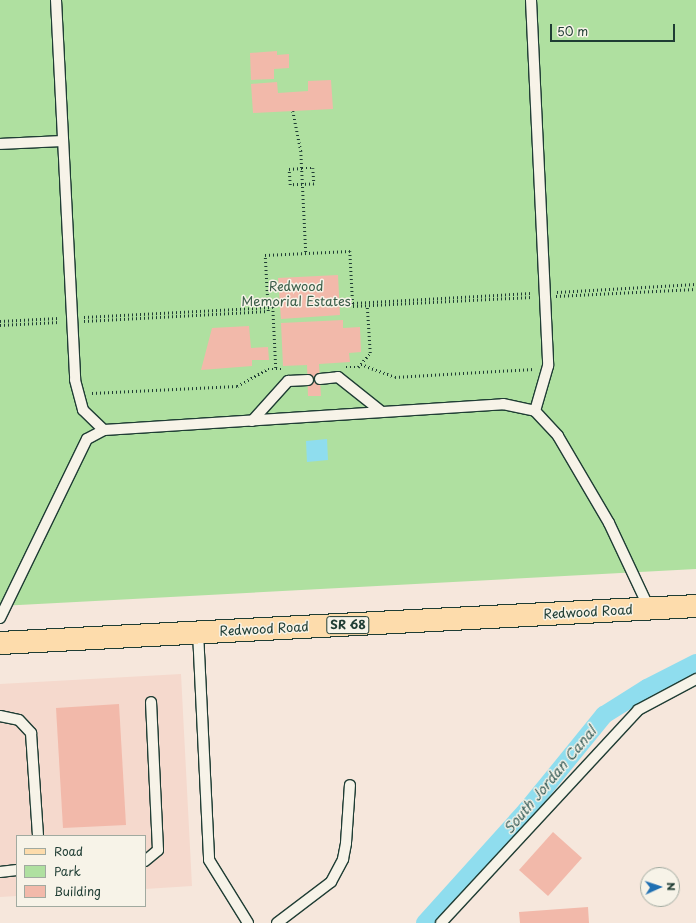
<!DOCTYPE html>
<html>
<head>
<meta charset="utf-8">
<style>
	body { margin:0 }
	#map { position:relative; width:696px; height:923px; overflow:hidden; background:#f6e7dc; font-family:"Playpen Sans",sans-serif }
	div>[style] { position:absolute }
	[style*='--x'] { left:calc(var(--x)*1px); top:calc(var(--y)*1px); width:calc(var(--w)*1px); rotate:calc(var(--a)*1deg) }
	.built>* { inset:0; background:#f5d9cd }
	.green>* { inset:0; background:#afe0a0 }
	.water>* { inset:0; background:#8fddee }
	.canal>* { height:18px; margin:-9px; padding:0 9px; transform-origin:9px; border-radius:9px; background:#8fddee }
	.building>* { inset:0; background:#f2b9aa }
	.path>* { height:2.5px; margin-top:-1.25px; transform-origin:0; background:repeating-linear-gradient(90deg,#1f3d34 0 1px,transparent 0 4px) }
	.roads { filter:drop-shadow(1px 0 #1f3d34) drop-shadow(-1px 0 #1f3d34) drop-shadow(0 1px #1f3d34) drop-shadow(0 -1px #1f3d34) }
	.lane>* { height:10px; margin:-5px; padding:0 5px; transform-origin:5px; border-radius:5px; background:#f7f3e8 }
	.primary>* { height:22px; margin:-11px; padding:0 11px; transform-origin:11px; border-radius:11px; background:#fddcac }
	span { translate:-50% -50%; white-space:nowrap; text-align:center; line-height:1.15; -webkit-text-stroke:3px #f7f3e8; paint-order:stroke }
	.shield-label span { padding:1px 3px; background:#f7f3e8; border:1px solid; border-radius:3px; -webkit-text-stroke-width:0 }
	.shield-label { font-size:12px; color:#1f3d34; font-weight:700 }
	.park-label { font-size:13px; color:#3c5e4a }
	.street-label { font-size:13px; color:#1f3d34 }
	.water-label { font-size:14px; color:#355d59; font-style:italic }
	.legend { position:absolute; left:16px; top:835px; width:130px; height:72px; box-sizing:border-box; background:#f7f3e8; border:1px solid #a1aaa0; margin:0; padding:5px 7px; list-style:none; font-size:12px; color:#1f3d34 }
	.legend li { display:flex; align-items:center; gap:8px; height:20px }
	.legend b { width:20px; border:1px solid #a1aaa0 }
	.north { position:absolute; left:640px; top:867px; width:40px; height:40px; box-sizing:border-box; background:#f7f3e8; border:1px solid #a1aaa0; border-radius:50%; rotate:87deg; font-size:11px; font-weight:700; line-height:16px; text-align:center; color:#1f3d34 }
	.north::after { content:''; display:block; margin:auto; width:14px; height:18px; background:#1f6fb2; clip-path:polygon(50% 0,100% 100%,50% 72%,0 100%) }
	.scale { position:absolute; left:550px; top:24px; width:125px; height:18px; box-sizing:border-box; border:2px solid #1f3d34; border-top:0; padding-left:5px; font-size:12px; line-height:14px; white-space:nowrap; color:#1f3d34; -webkit-text-stroke:3px #f7f3e8; paint-order:stroke }
</style>
</head>
<body>
<div id="map">
	<div class="built">
		<i style="clip-path:polygon(181px 674px,192px 886px,145px 889px,145px 836px,17px 836px,17px 896px,0 897px,0 684px)"></i>
	</div>
	<div class="green">
		<i style="clip-path:polygon(0 0,696px 0,696px 569px,0 606px)"></i>
	</div>
	<div class="water">
		<i style="clip-path:polygon(327px 439px,328px 460px,307px 462px,306px 441px)"></i>
	</div>
	<div class="canal">
		<i style="--x:425;--y:923;--w:151;--a:-48"></i>
		<i style="--x:526;--y:811;--w:124;--a:-50.9"></i>
		<i style="--x:604;--y:715;--w:51;--a:-32.1"></i>
		<i style="--x:647;--y:688;--w:55;--a:-27"></i>
	</div>
	<div class="building">
		<i style="clip-path:polygon(277px 51px,277px 55px,289px 54px,289px 68px,274px 69px,274px 79px,251px 80px,250px 53px)"></i>
		<i style="clip-path:polygon(331px 80px,333px 109px,253px 113px,251px 84px,277px 82px,278px 93px,308px 91px,308px 81px)"></i>
		<i style="clip-path:polygon(338px 275px,340px 315px,281px 319px,278px 278px)"></i>
		<i style="clip-path:polygon(343px 320px,343px 328px,360px 327px,361px 352px,349px 353px,350px 362px,319px 364px,321px 396px,308px 396px,307px 365px,283px 366px,281px 323px)"></i>
		<i style="clip-path:polygon(249px 326px,251px 348px,268px 347px,269px 360px,252px 360px,252px 366px,201px 370px,212px 328px)"></i>
		<i style="clip-path:polygon(119px 704px,126px 825px,63px 828px,56px 708px)"></i>
		<i style="clip-path:polygon(553px 832px,582px 858px,548px 896px,519px 870px)"></i>
		<i style="clip-path:polygon(588px 907px,589px 923px,520px 923px,519px 912px)"></i>
	</div>
	<div class="path">
		<i style="--x:293;--y:111;--w:41;--a:78.7"></i>
		<i style="--x:301;--y:151;--w:102;--a:87.2"></i>
		<i style="--x:302;--y:168;--w:11;--a:0"></i>
		<i style="--x:313;--y:168;--w:16;--a:86"></i>
		<i style="--x:314;--y:184;--w:24;--a:178"></i>
		<i style="--x:290;--y:185;--w:16;--a:-94"></i>
		<i style="--x:289;--y:169;--w:13;--a:-4"></i>
		<i style="--x:557;--y:292;--w:139;--a:-3.3"></i>
		<i style="--x:556;--y:296;--w:140;--a:-2.9"></i>
		<i style="--x:353;--y:303;--w:179;--a:-3.2"></i>
		<i style="--x:84;--y:317;--w:189;--a:-3"></i>
		<i style="--x:273;--y:307;--w:62;--a:87.2"></i>
		<i style="--x:0;--y:321;--w:59;--a:-2.9"></i>
		<i style="--x:84;--y:321;--w:184;--a:-3.1"></i>
		<i style="--x:268;--y:311;--w:56;--a:-93.1"></i>
		<i style="--x:265;--y:255;--w:85;--a:-2.7"></i>
		<i style="--x:350;--y:251;--w:55;--a:86.9"></i>
		<i style="--x:353;--y:306;--w:179;--a:-2.9"></i>
		<i style="--x:0;--y:325;--w:59;--a:-2.9"></i>
		<i style="--x:361;--y:364;--w:36;--a:21"></i>
		<i style="--x:395;--y:377;--w:139;--a:-3.3"></i>
		<i style="--x:346;--y:367;--w:12;--a:0"></i>
		<i style="--x:358;--y:367;--w:18;--a:-49"></i>
		<i style="--x:370;--y:353;--w:48;--a:-93.6"></i>
		<i style="--x:92;--y:393;--w:145;--a:-2.8"></i>
		<i style="--x:237;--y:386;--w:35;--a:-29"></i>
		<i style="--x:268;--y:369;--w:15;--a:0"></i>
	</div>
	<div class="roads">
		<div class="lane">
			<i style="--x:56;--y:0;--w:380;--a:87.1"></i>
			<i style="--x:75;--y:380;--w:31;--a:75"></i>
			<i style="--x:83;--y:410;--w:29;--a:44"></i>
			<i style="--x:531;--y:0;--w:366;--a:87.3"></i>
			<i style="--x:548;--y:366;--w:47;--a:106.1"></i>
			<i style="--x:0;--y:144;--w:63;--a:-2.7"></i>
			<i style="--x:320;--y:379;--w:18;--a:-6"></i>
			<i style="--x:338;--y:377;--w:56;--a:38.5"></i>
			<i style="--x:252;--y:421;--w:54;--a:-48"></i>
			<i style="--x:288;--y:381;--w:20;--a:-3"></i>
			<i style="--x:0;--y:618;--w:199;--a:-64.1"></i>
			<i style="--x:87;--y:439;--w:19;--a:-28"></i>
			<i style="--x:104;--y:430;--w:400;--a:-3.7"></i>
			<i style="--x:503;--y:404;--w:33;--a:12"></i>
			<i style="--x:535;--y:411;--w:34;--a:47"></i>
			<i style="--x:558;--y:436;--w:101;--a:59.6"></i>
			<i style="--x:609;--y:523;--w:94;--a:64.8"></i>
			<i style="--x:198;--y:632;--w:228;--a:87.2"></i>
			<i style="--x:209;--y:860;--w:74;--a:58.2"></i>
			<i style="--x:0;--y:716;--w:19;--a:12"></i>
			<i style="--x:19;--y:720;--w:18;--a:47"></i>
			<i style="--x:31;--y:733;--w:103;--a:86.1"></i>
			<i style="--x:145;--y:861;--w:17;--a:-40"></i>
			<i style="--x:158;--y:850;--w:148;--a:-92.7"></i>
			<i style="--x:0;--y:872;--w:17;--a:-7"></i>
			<i style="--x:277;--y:923;--w:68;--a:-37.2"></i>
			<i style="--x:331;--y:882;--w:26;--a:-62"></i>
			<i style="--x:343;--y:859;--w:16;--a:-79"></i>
			<i style="--x:346;--y:843;--w:58;--a:-86.1"></i>
			<i style="--x:441;--y:923;--w:290;--a:-47.2"></i>
			<i style="--x:638;--y:710;--w:66;--a:-28.1"></i>
		</div>
		<div class="primary">
			<i style="--x:0;--y:643;--w:697;--a:-3.04"></i>
		</div>
	</div>
	<div class="shield-label">
		<span style="left:348px;top:625px">SR 68</span>
	</div>
	<div class="park-label">
		<span style="left:296px;top:294px">Redwood<br>Memorial Estates</span>
	</div>
	<div class="street-label">
		<span style="left:588px;top:612px;rotate:-3deg">Redwood Road</span>
		<span style="left:264px;top:629px;rotate:-3deg">Redwood Road</span>
	</div>
	<div class="water-label">
		<span style="left:550px;top:780px;rotate:-50deg">South Jordan Canal</span>
	</div>
	<ul class="legend">
	<li><b style="height:5px;background:#fddcac"></b>Road</li>
	<li><b style="height:11px;background:#afe0a0"></b>Park</li>
	<li><b style="height:11px;background:#f2b9aa"></b>Building</li>
	</ul>
	<div class="north">N</div>
	<div class="scale">50 m</div>
</div>
</body>
</html>
